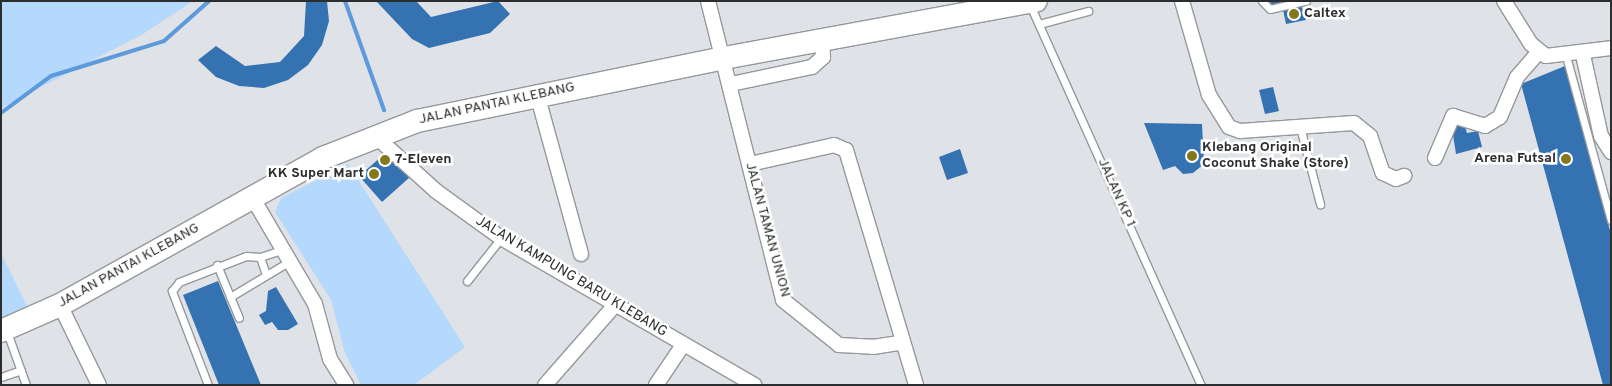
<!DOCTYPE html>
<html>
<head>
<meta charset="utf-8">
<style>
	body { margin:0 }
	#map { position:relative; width:1612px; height:386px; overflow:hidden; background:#dfe2e6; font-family:Overpass,sans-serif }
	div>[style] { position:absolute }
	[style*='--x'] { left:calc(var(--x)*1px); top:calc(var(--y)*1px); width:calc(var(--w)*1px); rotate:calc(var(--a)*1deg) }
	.green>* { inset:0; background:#b5d8fd }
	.stream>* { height:4px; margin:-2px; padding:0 2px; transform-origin:2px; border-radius:2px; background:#5d9adc }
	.building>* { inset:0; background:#3572b1 }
	.roads { filter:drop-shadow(1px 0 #95989b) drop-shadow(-1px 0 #95989b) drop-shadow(0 1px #95989b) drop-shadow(0 -1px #95989b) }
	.service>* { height:7px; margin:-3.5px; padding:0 3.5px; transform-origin:3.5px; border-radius:3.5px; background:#fff }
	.minor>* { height:14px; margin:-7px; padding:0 7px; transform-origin:7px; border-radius:7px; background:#fff }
	.trunk>* { height:22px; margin:-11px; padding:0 11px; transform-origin:11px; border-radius:11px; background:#fff }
	.dots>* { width:14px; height:14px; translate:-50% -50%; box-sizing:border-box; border:2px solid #fff; border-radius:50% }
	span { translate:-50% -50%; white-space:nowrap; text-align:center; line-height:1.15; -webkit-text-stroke:5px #fff; paint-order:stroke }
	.poi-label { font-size:14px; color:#2c2d2e; font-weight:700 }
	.left { translate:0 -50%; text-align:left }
	.right { translate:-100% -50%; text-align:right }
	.street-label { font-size:14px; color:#2c2d2e }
	.frame { position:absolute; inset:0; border:2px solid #2c2d2e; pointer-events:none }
</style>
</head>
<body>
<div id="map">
	<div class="green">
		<i style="clip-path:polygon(1px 1px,193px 1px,143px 34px,1px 108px)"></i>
		<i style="clip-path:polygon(348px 164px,465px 347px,414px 385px,361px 385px,345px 353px,331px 300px,275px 212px,281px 198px)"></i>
		<i style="clip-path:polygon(1px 253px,28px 308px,1px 318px)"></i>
	</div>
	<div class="stream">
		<i style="--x:345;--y:1;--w:116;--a:70.3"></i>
		<i style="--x:1;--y:113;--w:62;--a:-36.5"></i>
		<i style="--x:51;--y:76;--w:118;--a:-17.2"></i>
		<i style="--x:164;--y:41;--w:60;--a:-41.6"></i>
	</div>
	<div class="building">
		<i style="clip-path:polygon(306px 1px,327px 1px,329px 21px,322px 45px,308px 65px,288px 80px,264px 88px,239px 86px,216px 77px,198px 60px,216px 46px,245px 66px,280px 62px,304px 36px)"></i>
		<i style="clip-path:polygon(376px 1px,416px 1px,431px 17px,498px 1px,510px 14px,490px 33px,429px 48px,412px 39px)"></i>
		<i style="clip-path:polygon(1269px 1px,1300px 1px,1306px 20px,1286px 24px,1282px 5px,1270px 7px)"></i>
		<i style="clip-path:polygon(1565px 66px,1611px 234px,1611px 385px,1603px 385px,1521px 84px)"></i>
		<i style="clip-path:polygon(1273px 87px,1279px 111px,1265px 114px,1259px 90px)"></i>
		<i style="clip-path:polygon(1451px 122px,1464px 123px,1467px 133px,1478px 131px,1482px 147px,1456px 154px)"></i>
		<i style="clip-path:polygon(1144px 123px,1202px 124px,1204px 164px,1193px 173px,1183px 174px,1175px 166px,1163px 170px)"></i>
		<i style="clip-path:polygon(960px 149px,968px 173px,947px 180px,939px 157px)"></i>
		<i style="clip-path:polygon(388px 151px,410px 177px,382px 202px,359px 176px)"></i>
		<i style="clip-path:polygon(218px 281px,261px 385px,219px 385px,183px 295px)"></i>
		<i style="clip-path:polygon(276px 287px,298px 324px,288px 330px,278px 330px,272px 322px,265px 325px,259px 315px,266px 311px,268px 291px)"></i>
	</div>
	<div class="roads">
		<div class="service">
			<i style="--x:1262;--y:1;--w:11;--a:45"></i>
			<i style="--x:1270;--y:9;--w:37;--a:-13"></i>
			<i style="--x:1030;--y:5;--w:417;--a:65.8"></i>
			<i style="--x:1039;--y:24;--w:51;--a:-14.9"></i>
			<i style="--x:1566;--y:56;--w:170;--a:74.7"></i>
			<i style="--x:1300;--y:127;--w:80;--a:75.4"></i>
			<i style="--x:260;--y:257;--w:25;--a:-18"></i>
			<i style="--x:217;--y:265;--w:57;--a:67.5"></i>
			<i style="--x:467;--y:281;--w:55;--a:-51.7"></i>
			<i style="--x:230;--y:297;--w:70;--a:-31"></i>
			<i style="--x:7;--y:332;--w:56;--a:70.3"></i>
			<i style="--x:1;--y:377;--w:21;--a:-19"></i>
			<i style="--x:208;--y:385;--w:101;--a:-111"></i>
			<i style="--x:172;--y:291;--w:11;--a:-52"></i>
			<i style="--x:179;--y:282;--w:72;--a:-21.2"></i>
			<i style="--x:246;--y:256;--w:14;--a:4"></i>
			<i style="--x:260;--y:257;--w:18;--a:71"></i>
		</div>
		<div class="minor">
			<i style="--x:708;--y:1;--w:308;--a:75.9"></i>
			<i style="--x:783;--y:300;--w:72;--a:38.8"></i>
			<i style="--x:839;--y:345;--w:34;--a:3"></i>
			<i style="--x:873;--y:347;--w:30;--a:-9"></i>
			<i style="--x:1182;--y:1;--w:98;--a:74"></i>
			<i style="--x:1209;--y:95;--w:38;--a:58"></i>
			<i style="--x:1229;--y:127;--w:12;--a:20"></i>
			<i style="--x:1240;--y:131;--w:114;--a:-4"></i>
			<i style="--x:1354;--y:123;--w:21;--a:39"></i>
			<i style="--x:1370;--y:136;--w:39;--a:71"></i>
			<i style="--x:1383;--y:173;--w:14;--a:25"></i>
			<i style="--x:1396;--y:179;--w:9;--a:-21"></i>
			<i style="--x:1504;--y:1;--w:51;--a:57.9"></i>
			<i style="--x:1531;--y:44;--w:19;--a:39"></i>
			<i style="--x:1546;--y:56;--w:65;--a:-7"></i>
			<i style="--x:1583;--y:55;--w:83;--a:77.5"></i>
			<i style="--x:1601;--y:136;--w:19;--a:58"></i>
			<i style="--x:731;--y:84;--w:83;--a:-11.9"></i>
			<i style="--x:812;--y:67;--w:15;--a:-42"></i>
			<i style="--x:823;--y:57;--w:17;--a:-93"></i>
			<i style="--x:537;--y:94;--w:166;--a:74.6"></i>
			<i style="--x:374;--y:135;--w:84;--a:42.1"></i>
			<i style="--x:436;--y:191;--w:80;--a:35.9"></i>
			<i style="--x:501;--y:238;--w:293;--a:30.1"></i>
			<i style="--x:1435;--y:158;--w:46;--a:-66.8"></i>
			<i style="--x:1453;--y:116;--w:34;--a:17"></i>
			<i style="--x:1485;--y:126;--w:17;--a:-31"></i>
			<i style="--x:1500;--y:117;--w:43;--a:-67"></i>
			<i style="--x:1517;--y:77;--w:33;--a:-49"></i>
			<i style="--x:750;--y:164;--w:86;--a:-12.7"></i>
			<i style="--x:834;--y:145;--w:13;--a:23"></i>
			<i style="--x:846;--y:150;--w:245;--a:73.4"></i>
			<i style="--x:252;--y:197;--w:124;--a:59.5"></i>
			<i style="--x:315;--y:304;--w:57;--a:74.7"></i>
			<i style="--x:330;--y:359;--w:31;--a:58"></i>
			<i style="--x:60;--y:305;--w:89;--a:64"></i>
			<i style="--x:545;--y:385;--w:108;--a:-48.8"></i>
			<i style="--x:656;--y:385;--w:48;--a:-56"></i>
		</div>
		<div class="trunk">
			<i style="--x:1;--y:331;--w:64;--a:-23.8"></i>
			<i style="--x:60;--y:305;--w:301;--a:-29.2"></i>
			<i style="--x:323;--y:158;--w:101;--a:-21.5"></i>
			<i style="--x:417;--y:121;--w:313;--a:-11.6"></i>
			<i style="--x:724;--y:58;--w:317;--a:-10.4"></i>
		</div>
	</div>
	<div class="dots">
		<i style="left:1294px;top:14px;background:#84781c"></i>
		<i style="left:1192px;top:156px;background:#84781c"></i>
		<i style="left:1566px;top:159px;background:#84781c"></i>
		<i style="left:385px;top:160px;background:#84781c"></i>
		<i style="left:374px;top:174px;background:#84781c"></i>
	</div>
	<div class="poi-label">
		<span class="left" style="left:1304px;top:14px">Caltex</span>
		<span class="left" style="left:1202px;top:156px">Klebang Original<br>Coconut Shake (Store)</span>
		<span class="right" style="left:1556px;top:159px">Arena Futsal</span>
		<span class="left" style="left:395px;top:160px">7-Eleven</span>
		<span class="right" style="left:364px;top:174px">KK Super Mart</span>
	</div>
	<div class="street-label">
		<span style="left:497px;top:104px;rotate:-12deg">JALAN PANTAI KLEBANG</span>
		<span style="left:1116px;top:193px;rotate:66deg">JALAN KP 1</span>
		<span style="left:767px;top:230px;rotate:75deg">JALAN TAMAN UNION</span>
		<span style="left:129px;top:266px;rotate:-29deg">JALAN PANTAI KLEBANG</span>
		<span style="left:571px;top:277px;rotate:31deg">JALAN KAMPUNG BARU KLEBANG</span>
	</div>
	<div class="frame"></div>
</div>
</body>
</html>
